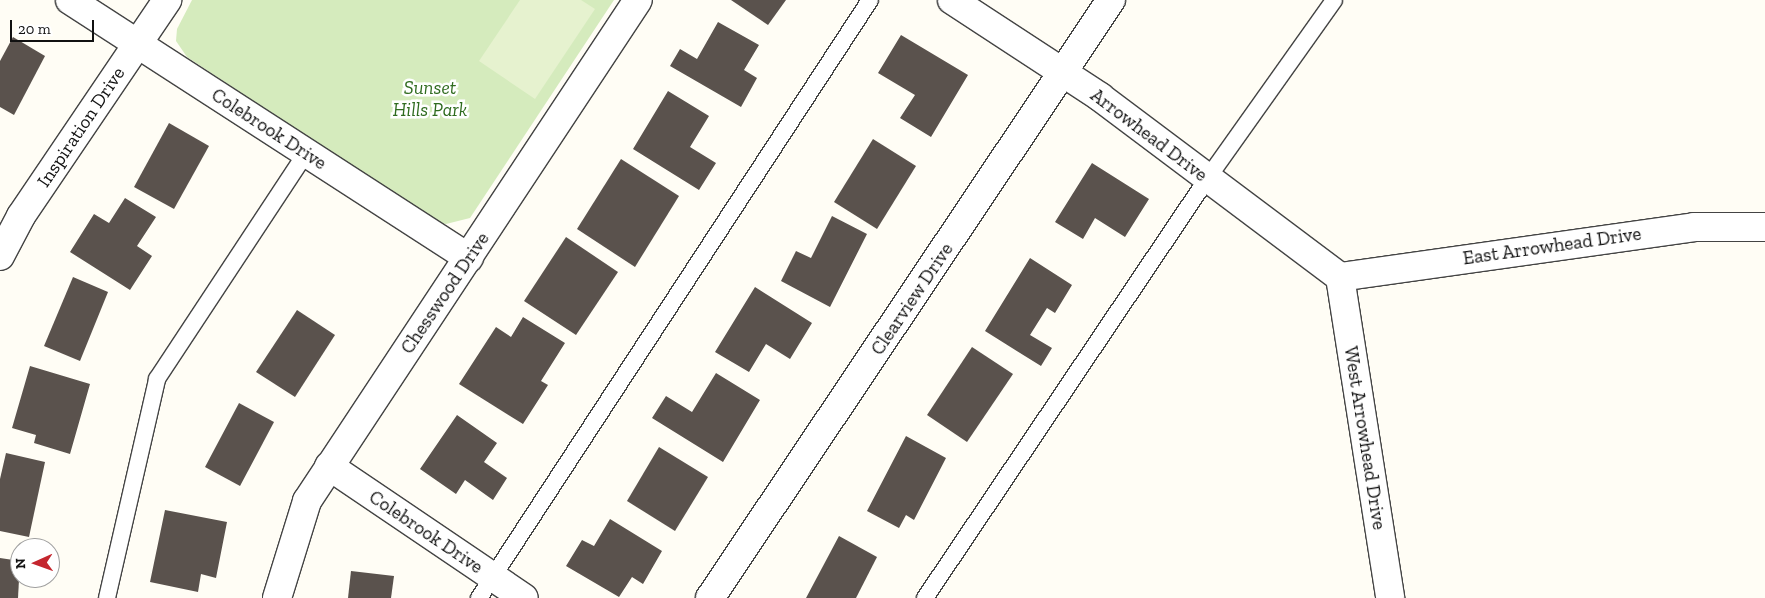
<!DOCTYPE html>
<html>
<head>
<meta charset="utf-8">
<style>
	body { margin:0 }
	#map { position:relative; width:1765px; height:598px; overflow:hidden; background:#fffdf5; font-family:"Zilla Slab",serif }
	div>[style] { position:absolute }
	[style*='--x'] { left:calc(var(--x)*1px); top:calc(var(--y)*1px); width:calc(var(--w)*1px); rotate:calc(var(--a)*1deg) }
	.green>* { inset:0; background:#d5ebbd }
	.pitch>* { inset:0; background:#e6f2cf }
	.building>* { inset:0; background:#5a524d }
	.roads { filter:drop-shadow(1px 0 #444) drop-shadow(-1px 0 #444) drop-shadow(0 1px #444) drop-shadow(0 -1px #444) }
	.service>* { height:16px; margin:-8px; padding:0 8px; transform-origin:8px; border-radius:8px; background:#fff }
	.minor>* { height:28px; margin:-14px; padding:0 14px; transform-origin:14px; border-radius:14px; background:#fff }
	.tertiary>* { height:28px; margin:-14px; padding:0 14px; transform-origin:14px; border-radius:14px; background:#fff }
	span { translate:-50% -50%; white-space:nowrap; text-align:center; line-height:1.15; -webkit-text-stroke:5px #fff; paint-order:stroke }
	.park-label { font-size:19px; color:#2f6b1f; font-style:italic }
	.street-label { font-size:19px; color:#111 }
	.north { position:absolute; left:10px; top:538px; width:50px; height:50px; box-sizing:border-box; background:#fff; border:1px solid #a0a0a0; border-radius:50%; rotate:268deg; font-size:14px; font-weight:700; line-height:20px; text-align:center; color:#111 }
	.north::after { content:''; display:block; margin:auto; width:18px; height:22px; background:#c4262e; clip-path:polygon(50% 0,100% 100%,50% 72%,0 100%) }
	.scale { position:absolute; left:10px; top:20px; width:84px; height:22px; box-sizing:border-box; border:2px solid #111; border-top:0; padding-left:6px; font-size:15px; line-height:18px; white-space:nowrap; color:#111; -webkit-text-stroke:4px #fff; paint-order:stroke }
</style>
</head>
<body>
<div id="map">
	<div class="green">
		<i style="clip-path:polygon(192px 0,614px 0,470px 218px,446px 224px,438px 223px,187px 57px,176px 41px,177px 29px)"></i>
	</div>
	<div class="pitch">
		<i style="clip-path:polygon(520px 0,581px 0,595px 9px,535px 99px,479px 61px)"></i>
	</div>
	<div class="building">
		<i style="clip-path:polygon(731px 0,786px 0,768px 25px)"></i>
		<i style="clip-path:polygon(718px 22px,759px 45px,744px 70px,757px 78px,741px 107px,670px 66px,680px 49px,697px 59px)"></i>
		<i style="clip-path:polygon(901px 35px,968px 75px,931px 137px,900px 118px,915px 95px,878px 73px)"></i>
		<i style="clip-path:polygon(13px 37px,45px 56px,14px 115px,0 107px,0 61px)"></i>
		<i style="clip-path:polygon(668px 91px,709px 116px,690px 147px,716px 163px,699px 190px,633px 149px)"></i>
		<i style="clip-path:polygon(169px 123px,209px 146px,174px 209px,134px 187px)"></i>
		<i style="clip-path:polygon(873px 139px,916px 166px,877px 229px,834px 202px)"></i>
		<i style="clip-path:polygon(621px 159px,679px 196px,635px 267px,577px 229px)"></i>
		<i style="clip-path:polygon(1092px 163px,1149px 199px,1125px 237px,1095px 218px,1083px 239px,1055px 222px)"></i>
		<i style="clip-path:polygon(125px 198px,156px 217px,137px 246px,152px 256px,130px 290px,70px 252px,94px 214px,109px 223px)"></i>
		<i style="clip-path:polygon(832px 216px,867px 234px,830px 307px,781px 281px,796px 251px,811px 258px)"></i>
		<i style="clip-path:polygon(566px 237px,618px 272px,576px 335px,524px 301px)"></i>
		<i style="clip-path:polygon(1030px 258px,1072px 285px,1055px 313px,1047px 308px,1030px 335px,1052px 348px,1041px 366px,985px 331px)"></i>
		<i style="clip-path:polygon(73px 277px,108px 292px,80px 361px,44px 346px)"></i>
		<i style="clip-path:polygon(755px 287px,812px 323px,790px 359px,766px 344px,749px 372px,715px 352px)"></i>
		<i style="clip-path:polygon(297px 310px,335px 335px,295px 397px,256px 372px)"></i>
		<i style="clip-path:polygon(523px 317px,565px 343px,541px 381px,548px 385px,523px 424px,459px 384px,496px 327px,511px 337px)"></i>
		<i style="clip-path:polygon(972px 347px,1013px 374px,967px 442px,927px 415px)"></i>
		<i style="clip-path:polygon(30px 366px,90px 384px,70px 454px,34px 443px,36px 435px,12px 428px)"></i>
		<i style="clip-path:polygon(716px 373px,760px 400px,723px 462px,652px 418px,666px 396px,692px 412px)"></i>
		<i style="clip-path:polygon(239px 403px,274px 422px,240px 486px,205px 467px)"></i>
		<i style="clip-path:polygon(457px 415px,497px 443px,484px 462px,507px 478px,493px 500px,465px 480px,456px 494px,420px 469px)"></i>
		<i style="clip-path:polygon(906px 436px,946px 458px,914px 520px,906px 515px,899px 528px,867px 511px)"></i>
		<i style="clip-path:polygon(659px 447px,708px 477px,675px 531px,627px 501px)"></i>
		<i style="clip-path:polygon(6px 453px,45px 462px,29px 537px,0 531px,0 479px)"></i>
		<i style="clip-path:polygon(165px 510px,227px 522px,216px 578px,201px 574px,198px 592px,150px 582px)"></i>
		<i style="clip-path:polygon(610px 519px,662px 551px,643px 584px,632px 577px,619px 597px,566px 566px,582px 540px,594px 546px)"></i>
		<i style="clip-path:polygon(839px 536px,877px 557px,856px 598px,806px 598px)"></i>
		<i style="clip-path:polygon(0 558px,20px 561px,18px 598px,0 598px)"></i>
		<i style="clip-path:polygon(351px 571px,394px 576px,391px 598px,348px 598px)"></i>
	</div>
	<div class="roads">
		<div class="service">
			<i style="--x:107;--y:598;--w:225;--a:-77.1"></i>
			<i style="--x:157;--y:379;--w:271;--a:-56.6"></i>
			<i style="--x:479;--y:598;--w:714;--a:-56.82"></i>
			<i style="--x:925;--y:598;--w:505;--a:-56.06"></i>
			<i style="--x:1207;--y:179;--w:219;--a:-54.6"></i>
		</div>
		<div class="minor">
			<i style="--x:70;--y:0;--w:475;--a:32.9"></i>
			<i style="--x:952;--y:0;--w:177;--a:33.2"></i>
			<i style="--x:1100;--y:97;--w:300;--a:36.9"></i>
			<i style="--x:0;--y:256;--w:45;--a:-62.3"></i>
			<i style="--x:21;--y:216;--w:261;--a:-55.9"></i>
			<i style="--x:1340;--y:277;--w:358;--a:-8"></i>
			<i style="--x:1694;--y:227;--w:71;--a:0"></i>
			<i style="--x:1340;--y:277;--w:325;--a:81.1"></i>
			<i style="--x:329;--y:466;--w:235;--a:34.1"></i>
			<i style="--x:277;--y:598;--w:102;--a:-72.8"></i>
			<i style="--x:307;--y:501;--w:600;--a:-56.55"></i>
		</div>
		<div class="tertiary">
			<i style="--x:710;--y:598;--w:720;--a:-56.16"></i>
		</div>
	</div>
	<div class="park-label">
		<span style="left:430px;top:99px">Sunset<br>Hills Park</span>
	</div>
	<div class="street-label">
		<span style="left:81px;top:127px;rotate:-56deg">Inspiration Drive</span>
		<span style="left:269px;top:129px;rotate:33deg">Colebrook Drive</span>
		<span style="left:1149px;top:135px;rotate:37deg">Arrowhead Drive</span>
		<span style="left:1552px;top:246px;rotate:-8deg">East Arrowhead Drive</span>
		<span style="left:445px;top:293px;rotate:-56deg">Chesswood Drive</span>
		<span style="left:912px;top:299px;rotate:-56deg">Clearview Drive</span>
		<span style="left:1365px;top:438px;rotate:81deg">West Arrowhead Drive</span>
		<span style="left:426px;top:532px;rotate:34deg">Colebrook Drive</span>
	</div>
	<div class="north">N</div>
	<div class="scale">20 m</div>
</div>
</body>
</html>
